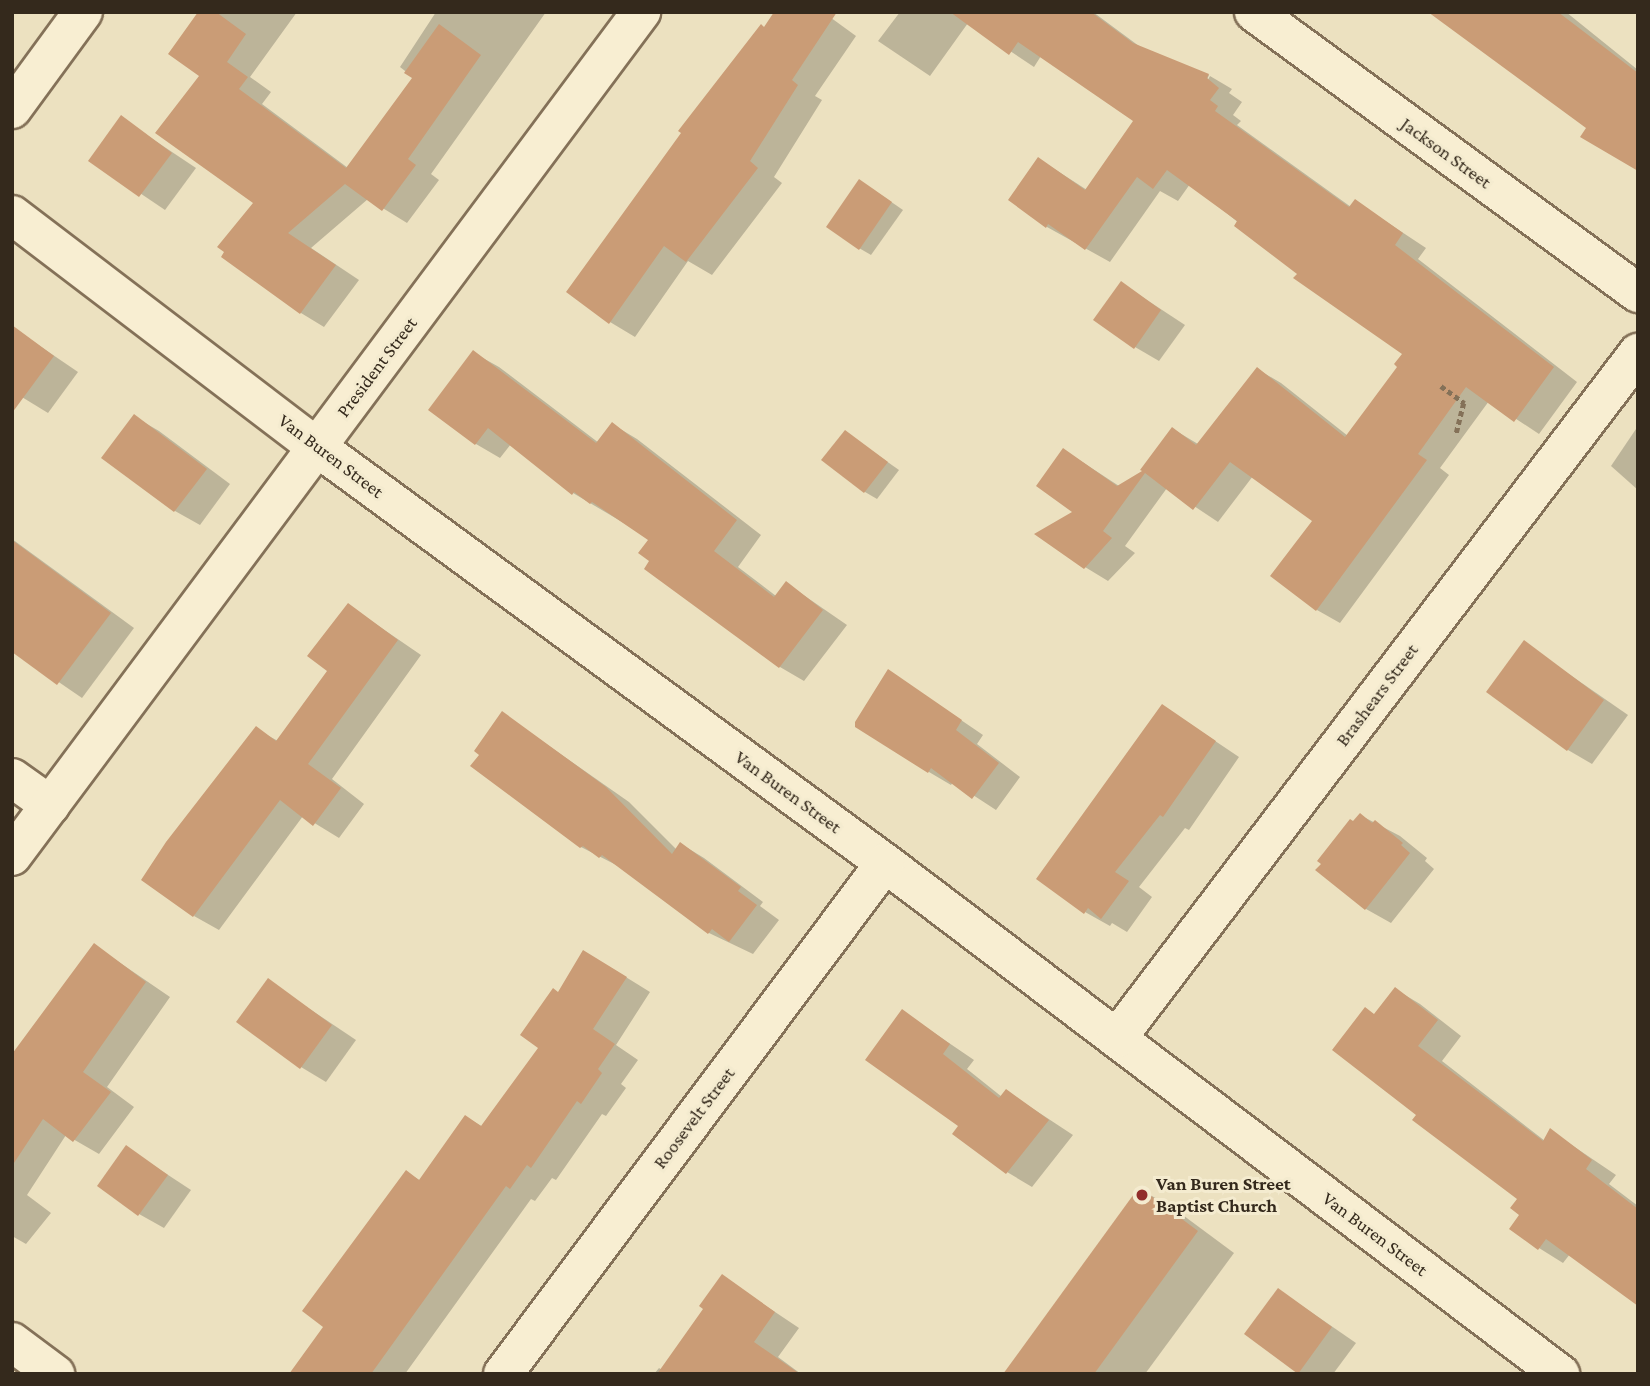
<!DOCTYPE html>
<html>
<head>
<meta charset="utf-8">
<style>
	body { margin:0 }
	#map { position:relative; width:1650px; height:1386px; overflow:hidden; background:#ece1c0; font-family:"Crimson Pro",serif }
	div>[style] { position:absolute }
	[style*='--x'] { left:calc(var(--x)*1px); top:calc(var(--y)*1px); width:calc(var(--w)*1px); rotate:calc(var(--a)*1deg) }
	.shadow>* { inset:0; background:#0003 }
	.building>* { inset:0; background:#ca9c76 }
	.path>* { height:4.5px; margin-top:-2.25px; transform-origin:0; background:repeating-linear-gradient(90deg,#847158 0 5px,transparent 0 8.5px) }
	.roads { filter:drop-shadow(2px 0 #847158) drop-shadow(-2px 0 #847158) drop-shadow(0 2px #847158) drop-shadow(0 -2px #847158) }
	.minor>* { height:38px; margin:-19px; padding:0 19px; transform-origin:19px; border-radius:19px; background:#f8eed2 }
	.dots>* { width:19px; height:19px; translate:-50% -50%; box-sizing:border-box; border:4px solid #f4ebcf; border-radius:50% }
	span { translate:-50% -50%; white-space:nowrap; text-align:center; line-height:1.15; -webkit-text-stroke:6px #f4ebcf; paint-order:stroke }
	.street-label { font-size:19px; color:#34291c }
	.poi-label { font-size:19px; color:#34291c; font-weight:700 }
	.left { translate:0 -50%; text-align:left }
	.frame { position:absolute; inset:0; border:14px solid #34291c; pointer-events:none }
</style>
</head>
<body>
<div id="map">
	<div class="shadow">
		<i style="clip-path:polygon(200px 12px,297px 12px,250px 77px,271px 92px,262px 104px,348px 168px,414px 78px,400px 67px,436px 12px,546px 12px,431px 174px,439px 180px,407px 223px,368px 199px,311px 248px,359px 280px,324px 327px,301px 313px,202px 75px)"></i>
		<i style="clip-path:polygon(823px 12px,856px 36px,815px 96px,822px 100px,774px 177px,782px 183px,712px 275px,688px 261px,635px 337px,610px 322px,765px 29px)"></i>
		<i style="clip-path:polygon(900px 12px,1093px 12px,1143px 49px,1209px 75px,1204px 87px,1210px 76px,1232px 89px,1229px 93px,1242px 102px,1233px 115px,1241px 121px,1237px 125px,1351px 207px,1355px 201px,1426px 248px,1418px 259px,1577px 382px,1539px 434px,1489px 401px,1440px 468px,1449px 475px,1340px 623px,1317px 610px,1315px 520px,1253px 476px,1218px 522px,1167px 488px,1125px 546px,1135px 553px,1108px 581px,1085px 567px,1064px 450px,1119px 486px,1145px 471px,1173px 429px,1198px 444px,1257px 369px,1281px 383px,1348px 436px,1399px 366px,1404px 354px,1190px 184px,1178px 201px,1160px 191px,1110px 262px,1047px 227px,1010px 200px,1039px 159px,1087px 190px,1136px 121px,1041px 56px,1034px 67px,968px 23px,930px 76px,878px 41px)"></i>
		<i style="clip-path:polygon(1433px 12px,1566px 12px,1638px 70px,1638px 169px,1589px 128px)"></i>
		<i style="clip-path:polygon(121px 118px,196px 168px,165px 210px,91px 160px)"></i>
		<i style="clip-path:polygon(871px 188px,903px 210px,871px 255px,859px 248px)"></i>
		<i style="clip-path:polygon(1121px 283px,1185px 325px,1159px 361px,1135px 347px)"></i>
		<i style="clip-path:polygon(12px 327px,78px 372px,48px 413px,12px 391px)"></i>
		<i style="clip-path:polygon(474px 353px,499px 367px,599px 443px,612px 424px,637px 439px,761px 535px,738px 567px,776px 596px,786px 583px,847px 625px,804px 681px,780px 667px,651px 539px,573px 493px,511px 444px,500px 458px,476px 444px)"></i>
		<i style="clip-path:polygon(135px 417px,159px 431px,230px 484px,200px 525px,175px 511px,103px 458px)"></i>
		<i style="clip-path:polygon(1638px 426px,1638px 490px,1611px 466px)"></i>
		<i style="clip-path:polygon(845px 432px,899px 470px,877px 499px,865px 492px)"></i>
		<i style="clip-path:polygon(12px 539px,134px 628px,82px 698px,12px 650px)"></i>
		<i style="clip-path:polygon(348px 605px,421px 655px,332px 779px,364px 804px,339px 838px,303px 816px,219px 930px,194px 916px,256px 729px,278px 741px,330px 671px)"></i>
		<i style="clip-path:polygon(1524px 643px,1628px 715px,1592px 764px,1568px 750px)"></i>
		<i style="clip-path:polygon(889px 671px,983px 735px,977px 744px,1020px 777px,996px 810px,953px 782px,951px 785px,929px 772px)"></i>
		<i style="clip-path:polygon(1163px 706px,1239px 757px,1189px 830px,1185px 828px,1139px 887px,1152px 897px,1127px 932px,1112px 923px,1110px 926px,1085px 912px)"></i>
		<i style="clip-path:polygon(502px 713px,629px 802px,677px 850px,681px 844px,704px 858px,763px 902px,760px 906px,779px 920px,753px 954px,709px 933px,624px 869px,581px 847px,482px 754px)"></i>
		<i style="clip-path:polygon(1360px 815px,1400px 836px,1427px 858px,1425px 861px,1434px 869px,1391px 923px,1366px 909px,1318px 870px)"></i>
		<i style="clip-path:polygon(94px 945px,170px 997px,107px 1087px,134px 1107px,99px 1154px,66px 1135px,27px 1195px,51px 1213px,26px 1244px,12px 1236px,12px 1058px)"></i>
		<i style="clip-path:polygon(608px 966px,650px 992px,616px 1045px,638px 1060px,621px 1084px,626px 1088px,606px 1116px,602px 1114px,556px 1180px,552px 1178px,535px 1201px,531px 1199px,405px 1374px,291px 1374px,326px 1327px,406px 1172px,421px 1181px,466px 1117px,483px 1127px,540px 1048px,558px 994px)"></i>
		<i style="clip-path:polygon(268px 981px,356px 1040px,326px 1082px,301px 1067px)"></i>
		<i style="clip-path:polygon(1395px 989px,1420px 1004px,1461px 1036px,1442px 1061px,1545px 1141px,1551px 1131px,1616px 1175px,1609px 1184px,1638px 1206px,1638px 1303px,1570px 1254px,1563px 1263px,1539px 1248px,1522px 1215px,1519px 1199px,1419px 1115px,1375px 1015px)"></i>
		<i style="clip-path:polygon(902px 1011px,974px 1060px,967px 1069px,1002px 1097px,1006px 1091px,1073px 1135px,1032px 1187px,1007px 1172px,960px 1126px)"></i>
		<i style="clip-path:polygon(127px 1148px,191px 1190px,164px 1228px,139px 1214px)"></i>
		<i style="clip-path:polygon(1140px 1189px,1176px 1210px,1234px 1253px,1145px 1374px,1010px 1374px)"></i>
		<i style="clip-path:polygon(723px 1277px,799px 1328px,778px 1357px,801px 1374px,654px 1374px,659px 1368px,662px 1370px,706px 1308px)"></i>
		<i style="clip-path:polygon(1279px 1290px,1356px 1343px,1333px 1374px,1301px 1374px,1246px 1334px)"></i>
	</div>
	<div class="building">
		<i style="clip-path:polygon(198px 12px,216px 12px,246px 34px,227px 62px,248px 77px,239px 89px,346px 168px,412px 78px,404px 73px,439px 24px,481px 55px,408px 159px,416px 165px,382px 211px,345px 184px,288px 233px,336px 265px,300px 314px,221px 257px,224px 252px,217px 247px,253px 203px,155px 133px,199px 76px,168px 54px)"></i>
		<i style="clip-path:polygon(774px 12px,837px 12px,792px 80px,798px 85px,750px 161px,758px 168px,686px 262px,664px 246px,609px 324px,566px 292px,681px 133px,678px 131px,761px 24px,764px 27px)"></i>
		<i style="clip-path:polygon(950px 12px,1091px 12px,1133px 43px,1209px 74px,1207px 78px,1219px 88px,1210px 100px,1218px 106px,1215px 111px,1349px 207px,1355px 199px,1403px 233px,1395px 245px,1554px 367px,1514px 422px,1466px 387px,1418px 454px,1427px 460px,1316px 611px,1270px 576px,1312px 521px,1230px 462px,1193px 510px,1145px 473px,1103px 531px,1112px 538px,1084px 569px,1034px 534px,1072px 512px,1036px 486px,1063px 448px,1117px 486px,1142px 471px,1140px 470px,1172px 427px,1196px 445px,1257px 367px,1345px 437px,1397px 367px,1394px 364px,1402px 354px,1293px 278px,1297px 274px,1234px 226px,1237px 221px,1167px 170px,1153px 189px,1137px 177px,1085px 250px,1048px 224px,1046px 228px,1008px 200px,1038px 157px,1085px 190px,1133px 121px,1018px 42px,1009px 55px)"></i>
		<i style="clip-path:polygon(1428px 12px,1558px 12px,1638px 73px,1638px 171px,1580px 137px,1586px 128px)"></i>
		<i style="clip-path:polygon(121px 115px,172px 153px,139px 197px,88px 161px)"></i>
		<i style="clip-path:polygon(859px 179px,892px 202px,859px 250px,826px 227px)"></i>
		<i style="clip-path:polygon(1121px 281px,1161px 310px,1134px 349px,1093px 320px)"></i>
		<i style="clip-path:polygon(12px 325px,54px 356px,12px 413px)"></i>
		<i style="clip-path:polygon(473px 350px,596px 443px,612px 422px,737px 520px,714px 551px,774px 597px,786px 581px,823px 610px,779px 668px,644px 569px,649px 561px,638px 553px,648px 540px,592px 502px,590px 504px,574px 492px,572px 495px,488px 428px,475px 445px,428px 410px)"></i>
		<i style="clip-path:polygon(134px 414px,207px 469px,174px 512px,101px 458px)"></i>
		<i style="clip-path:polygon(845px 430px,888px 462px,864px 493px,821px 460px)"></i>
		<i style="clip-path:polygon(12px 540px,111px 613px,57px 685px,12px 652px)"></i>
		<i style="clip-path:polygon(348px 603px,398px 640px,308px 764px,341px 788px,313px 826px,280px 800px,193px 917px,141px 880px,166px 842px,256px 726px,276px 741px,327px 671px,307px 656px)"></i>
		<i style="clip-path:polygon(1524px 640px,1604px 700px,1567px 751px,1486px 692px)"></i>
		<i style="clip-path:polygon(888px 669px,962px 720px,956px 730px,999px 763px,972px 799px,931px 768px,928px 773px,855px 727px,855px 722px)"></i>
		<i style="clip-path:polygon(1162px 704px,1216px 741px,1163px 817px,1160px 815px,1115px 872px,1129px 881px,1101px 919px,1088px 908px,1084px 914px,1036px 879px)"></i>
		<i style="clip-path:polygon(502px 711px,606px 787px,672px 854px,680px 842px,741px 887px,738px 891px,757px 905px,729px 942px,712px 929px,708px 934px,602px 855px,599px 858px,583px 846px,580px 848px,470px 766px,479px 755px,474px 751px)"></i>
		<i style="clip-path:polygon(1360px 813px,1372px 823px,1375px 820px,1403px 843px,1401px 845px,1410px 853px,1365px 910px,1315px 870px,1321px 864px,1317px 861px,1350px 819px,1353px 821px)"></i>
		<i style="clip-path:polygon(94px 943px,146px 982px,83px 1072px,111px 1092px,73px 1142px,43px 1119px,12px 1166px,12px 1054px)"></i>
		<i style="clip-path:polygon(583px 950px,627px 977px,593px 1029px,615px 1044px,598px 1069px,602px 1073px,581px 1104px,577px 1101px,531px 1168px,527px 1165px,510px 1189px,506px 1186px,371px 1374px,289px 1374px,323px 1327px,302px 1311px,406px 1170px,419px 1180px,465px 1115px,481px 1126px,538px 1048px,520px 1035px,553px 988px,558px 992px)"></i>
		<i style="clip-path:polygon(268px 978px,332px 1025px,300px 1069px,236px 1022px)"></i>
		<i style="clip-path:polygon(1395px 987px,1438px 1020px,1418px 1046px,1543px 1141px,1550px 1128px,1592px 1160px,1586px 1169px,1638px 1209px,1638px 1306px,1546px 1239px,1538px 1250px,1509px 1229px,1519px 1215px,1510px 1208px,1517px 1199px,1412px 1120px,1416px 1115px,1332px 1050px,1365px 1007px,1374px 1014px)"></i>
		<i style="clip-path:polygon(902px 1009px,950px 1044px,943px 1054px,999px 1098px,1006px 1089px,1049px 1120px,1006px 1174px,952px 1134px,958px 1126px,865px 1060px)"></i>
		<i style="clip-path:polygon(126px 1145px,168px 1175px,138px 1216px,97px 1186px)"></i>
		<i style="clip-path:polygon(1139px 1187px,1198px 1231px,1094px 1374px,1003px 1374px)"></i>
		<i style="clip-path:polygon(722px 1274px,775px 1312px,754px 1342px,800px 1374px,657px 1374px,703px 1309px,699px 1306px)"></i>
		<i style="clip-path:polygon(1278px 1288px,1332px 1327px,1298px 1374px,1244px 1334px)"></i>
	</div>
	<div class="path">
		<i style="--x:1441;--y:386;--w:29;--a:36"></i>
		<i style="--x:1464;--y:403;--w:33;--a:104"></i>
	</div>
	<div class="roads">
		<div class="minor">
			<i style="--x:1254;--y:12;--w:476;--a:36.2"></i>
			<i style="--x:12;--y:109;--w:120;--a:-53.8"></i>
			<i style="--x:12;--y:215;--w:383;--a:37.3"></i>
			<i style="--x:317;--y:447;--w:704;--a:36.22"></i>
			<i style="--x:885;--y:863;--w:847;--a:37.13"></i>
			<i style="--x:12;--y:778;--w:47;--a:35.4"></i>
			<i style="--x:12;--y:856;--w:1053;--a:-53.3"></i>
			<i style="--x:1117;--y:1038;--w:861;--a:-52.74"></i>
			<i style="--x:12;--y:1342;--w:54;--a:36.7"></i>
			<i style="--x:503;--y:1374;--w:638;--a:-53.22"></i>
		</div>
	</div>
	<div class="dots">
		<i style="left:1142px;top:1195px;background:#922d2a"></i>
	</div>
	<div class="street-label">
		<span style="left:1446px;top:153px;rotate:36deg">Jackson Street</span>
		<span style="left:377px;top:367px;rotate:-53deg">President Street</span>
		<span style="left:331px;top:456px;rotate:37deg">Van Buren Street</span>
		<span style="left:1377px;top:695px;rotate:-53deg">Brashears Street</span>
		<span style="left:788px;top:792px;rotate:36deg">Van Buren Street</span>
		<span style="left:694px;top:1118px;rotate:-53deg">Roosevelt Street</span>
		<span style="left:1375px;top:1234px;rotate:37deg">Van Buren Street</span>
	</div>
	<div class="poi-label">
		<span class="left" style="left:1156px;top:1195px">Van Buren Street<br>Baptist Church</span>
	</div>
	<div class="frame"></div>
</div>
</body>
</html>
